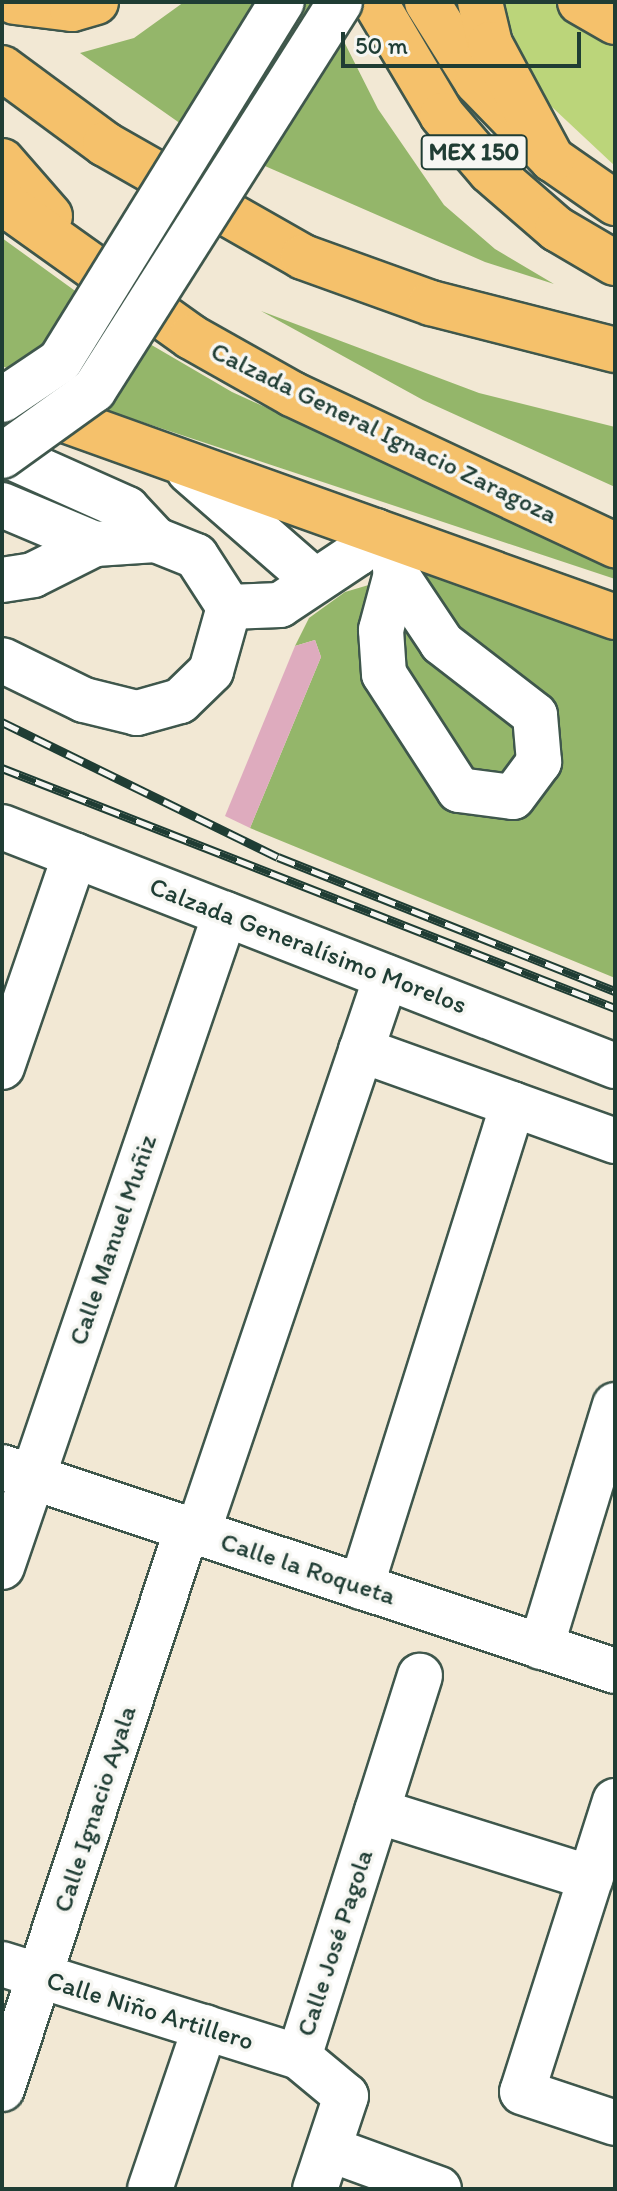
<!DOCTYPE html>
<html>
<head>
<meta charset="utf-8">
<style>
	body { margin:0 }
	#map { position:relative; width:617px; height:2191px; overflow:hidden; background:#f2e8d4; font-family:Itim,sans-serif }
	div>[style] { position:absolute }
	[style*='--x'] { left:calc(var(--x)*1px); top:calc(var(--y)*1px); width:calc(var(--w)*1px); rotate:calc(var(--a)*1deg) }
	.green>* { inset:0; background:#bbd57a }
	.forest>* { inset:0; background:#94b66a }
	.building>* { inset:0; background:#deabbe }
	.roads { filter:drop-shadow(2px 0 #3f574c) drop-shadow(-2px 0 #3f574c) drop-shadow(0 2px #3f574c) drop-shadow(0 -2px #3f574c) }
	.minor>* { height:44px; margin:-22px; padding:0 22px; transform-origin:22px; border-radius:22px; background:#fff }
	.major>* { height:44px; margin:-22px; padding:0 22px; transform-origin:22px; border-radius:22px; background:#f5c16b }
	.highway>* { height:44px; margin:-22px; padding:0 22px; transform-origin:22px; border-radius:22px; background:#f5c16b }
	.rail>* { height:9px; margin-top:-4.5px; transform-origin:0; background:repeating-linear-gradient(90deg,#f6f6f2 0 18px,#1f3d34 0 36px); box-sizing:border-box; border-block:2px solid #1f3d34 }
	.bridges { filter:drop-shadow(2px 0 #3f574c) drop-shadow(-2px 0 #3f574c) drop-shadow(0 2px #3f574c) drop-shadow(0 -2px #3f574c) }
	.minor-bridge>* { height:44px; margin:-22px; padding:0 22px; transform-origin:22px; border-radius:22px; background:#fff }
	span { translate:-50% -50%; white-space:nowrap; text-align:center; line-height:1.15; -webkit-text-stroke:7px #f6f6f2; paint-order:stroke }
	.shield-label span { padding:2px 6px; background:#f6f6f2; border:2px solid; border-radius:6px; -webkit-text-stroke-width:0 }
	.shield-label { font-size:24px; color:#1f3d34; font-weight:700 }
	.street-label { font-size:26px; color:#1f3d34 }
	.frame { position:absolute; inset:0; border:4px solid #1f3d34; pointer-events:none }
	.scale { position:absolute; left:341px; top:32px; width:240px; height:36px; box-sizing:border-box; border:4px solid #1f3d34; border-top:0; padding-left:10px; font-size:24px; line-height:28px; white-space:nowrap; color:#1f3d34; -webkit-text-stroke:6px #f6f6f2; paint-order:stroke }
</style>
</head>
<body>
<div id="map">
	<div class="green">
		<i style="clip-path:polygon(500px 2px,615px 2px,615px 166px,537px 93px)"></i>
	</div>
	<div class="forest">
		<i style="clip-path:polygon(184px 2px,324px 2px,378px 109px,444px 205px,495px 249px,554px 284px,485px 262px,201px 138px,80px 53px,134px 38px)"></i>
		<i style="clip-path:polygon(2px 238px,143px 340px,232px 392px,615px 567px,615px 579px,115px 413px,2px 366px)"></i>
		<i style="clip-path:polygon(261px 311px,479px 393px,615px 427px,615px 487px,423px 400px)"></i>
		<i style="clip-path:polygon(416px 571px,615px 640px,615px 978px,250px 828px,321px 657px,315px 640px,295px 646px,309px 618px,345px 592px)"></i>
	</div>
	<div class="building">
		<i style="clip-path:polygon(315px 640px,321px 657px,250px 828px,225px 816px,295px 646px)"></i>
	</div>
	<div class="roads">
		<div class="minor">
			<i style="--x:2;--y:453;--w:137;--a:24.1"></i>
			<i style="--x:127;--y:509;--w:42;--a:46.9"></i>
			<i style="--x:156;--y:540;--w:43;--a:21.8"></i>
			<i style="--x:196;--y:556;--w:61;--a:57.1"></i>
			<i style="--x:229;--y:607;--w:66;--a:105.7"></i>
			<i style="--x:211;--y:671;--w:43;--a:135.9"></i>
			<i style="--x:180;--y:701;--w:45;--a:164.4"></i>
			<i style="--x:137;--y:713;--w:55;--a:-166.2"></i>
			<i style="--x:84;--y:700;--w:91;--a:-154"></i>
			<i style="--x:189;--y:471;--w:167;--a:41.1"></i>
			<i style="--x:2;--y:505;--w:101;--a:22.8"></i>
			<i style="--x:390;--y:537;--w:37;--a:81"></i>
			<i style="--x:396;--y:574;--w:58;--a:105"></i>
			<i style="--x:381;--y:630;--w:44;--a:86.1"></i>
			<i style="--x:384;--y:674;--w:138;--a:57.1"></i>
			<i style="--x:459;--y:790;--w:54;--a:7.4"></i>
			<i style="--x:513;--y:797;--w:44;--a:-53.4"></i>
			<i style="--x:539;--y:762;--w:47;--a:-94.9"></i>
			<i style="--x:535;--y:715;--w:118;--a:-142.3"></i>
			<i style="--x:442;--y:643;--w:83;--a:-123.7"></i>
			<i style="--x:2;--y:580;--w:31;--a:-9"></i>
			<i style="--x:33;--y:575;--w:69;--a:-26.6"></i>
			<i style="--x:95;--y:544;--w:61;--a:-3.8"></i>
			<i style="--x:229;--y:607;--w:51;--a:-2.2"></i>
			<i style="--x:280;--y:605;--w:94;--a:-33.7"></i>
			<i style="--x:358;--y:553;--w:28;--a:-52"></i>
			<i style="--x:2;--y:827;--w:658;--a:21.3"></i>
			<i style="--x:361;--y:1050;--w:270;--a:19.7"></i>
			<i style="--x:2;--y:1067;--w:224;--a:-71"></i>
			<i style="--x:2;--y:1467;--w:646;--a:18.41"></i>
			<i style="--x:198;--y:1532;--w:586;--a:-71.29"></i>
			<i style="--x:2;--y:1567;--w:690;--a:-71.14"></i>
			<i style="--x:361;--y:1587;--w:506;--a:-72.53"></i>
			<i style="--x:541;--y:1647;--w:253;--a:-73"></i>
			<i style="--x:615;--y:1801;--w:305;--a:107.7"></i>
			<i style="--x:522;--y:2092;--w:98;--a:18.4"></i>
			<i style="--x:377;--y:1811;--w:224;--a:17.4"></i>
			<i style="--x:2;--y:1964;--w:311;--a:17.4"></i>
			<i style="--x:299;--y:2057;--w:61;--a:39.7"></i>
			<i style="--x:346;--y:2096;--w:98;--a:108.4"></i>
			<i style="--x:299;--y:2057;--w:400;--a:-72.4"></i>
			<i style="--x:2;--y:2089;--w:590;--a:-71.72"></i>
			<i style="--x:329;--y:2149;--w:117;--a:20"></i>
			<i style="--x:150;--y:2189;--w:171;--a:-71.2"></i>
		</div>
		<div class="major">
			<i style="--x:375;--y:2;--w:131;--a:59.3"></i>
			<i style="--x:442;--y:115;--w:74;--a:49.4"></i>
			<i style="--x:490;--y:171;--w:89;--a:40.9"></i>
			<i style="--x:557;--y:229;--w:67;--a:30.4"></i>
			<i style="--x:427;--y:2;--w:94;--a:58"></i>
			<i style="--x:477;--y:82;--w:107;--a:45.8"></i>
			<i style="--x:552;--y:159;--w:77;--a:34.9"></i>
		</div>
		<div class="highway">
			<i style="--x:15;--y:2;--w:57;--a:7"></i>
			<i style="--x:72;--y:9;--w:25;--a:-16"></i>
			<i style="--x:480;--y:2;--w:43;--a:76.6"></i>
			<i style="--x:490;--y:44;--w:131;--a:61.7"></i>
			<i style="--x:580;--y:2;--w:40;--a:29.7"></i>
			<i style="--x:2;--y:68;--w:128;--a:36.4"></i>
			<i style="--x:105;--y:144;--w:228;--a:29.7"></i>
			<i style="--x:303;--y:257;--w:136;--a:19.8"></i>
			<i style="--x:431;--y:303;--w:190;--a:14.3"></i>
			<i style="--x:2;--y:161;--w:73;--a:48.9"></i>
			<i style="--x:2;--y:202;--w:232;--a:35.5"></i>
			<i style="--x:191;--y:337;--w:116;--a:29.4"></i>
			<i style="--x:292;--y:394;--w:357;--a:25.1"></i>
			<i style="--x:23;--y:405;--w:629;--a:19.7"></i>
		</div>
	</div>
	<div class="rail">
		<i style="--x:2;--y:722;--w:307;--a:26.1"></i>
		<i style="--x:278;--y:857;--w:363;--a:21.7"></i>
		<i style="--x:2;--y:768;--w:658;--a:21.38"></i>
	</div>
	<div class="bridges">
		<div class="minor-bridge">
			<i style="--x:2;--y:400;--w:70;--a:-33.9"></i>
			<i style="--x:60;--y:361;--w:422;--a:-58.3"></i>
			<i style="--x:2;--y:456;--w:113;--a:-35.7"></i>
			<i style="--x:94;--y:390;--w:459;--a:-57.6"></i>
		</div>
	</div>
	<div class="shield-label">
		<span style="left:474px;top:152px">MEX 150</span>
	</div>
	<div class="street-label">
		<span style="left:384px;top:433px;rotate:26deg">Calzada General Ignacio Zaragoza</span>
		<span style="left:308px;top:946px;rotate:21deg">Calzada Generalísimo Morelos</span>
		<span style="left:113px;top:1240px;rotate:-71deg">Calle Manuel Muñiz</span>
		<span style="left:308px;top:1569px;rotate:18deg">Calle la Roqueta</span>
		<span style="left:95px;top:1809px;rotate:-72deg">Calle Ignacio Ayala</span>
		<span style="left:335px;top:1943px;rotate:-72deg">Calle José Pagola</span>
		<span style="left:150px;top:2011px;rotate:17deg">Calle Niño Artillero</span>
	</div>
	<div class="frame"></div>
	<div class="scale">50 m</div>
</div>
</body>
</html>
